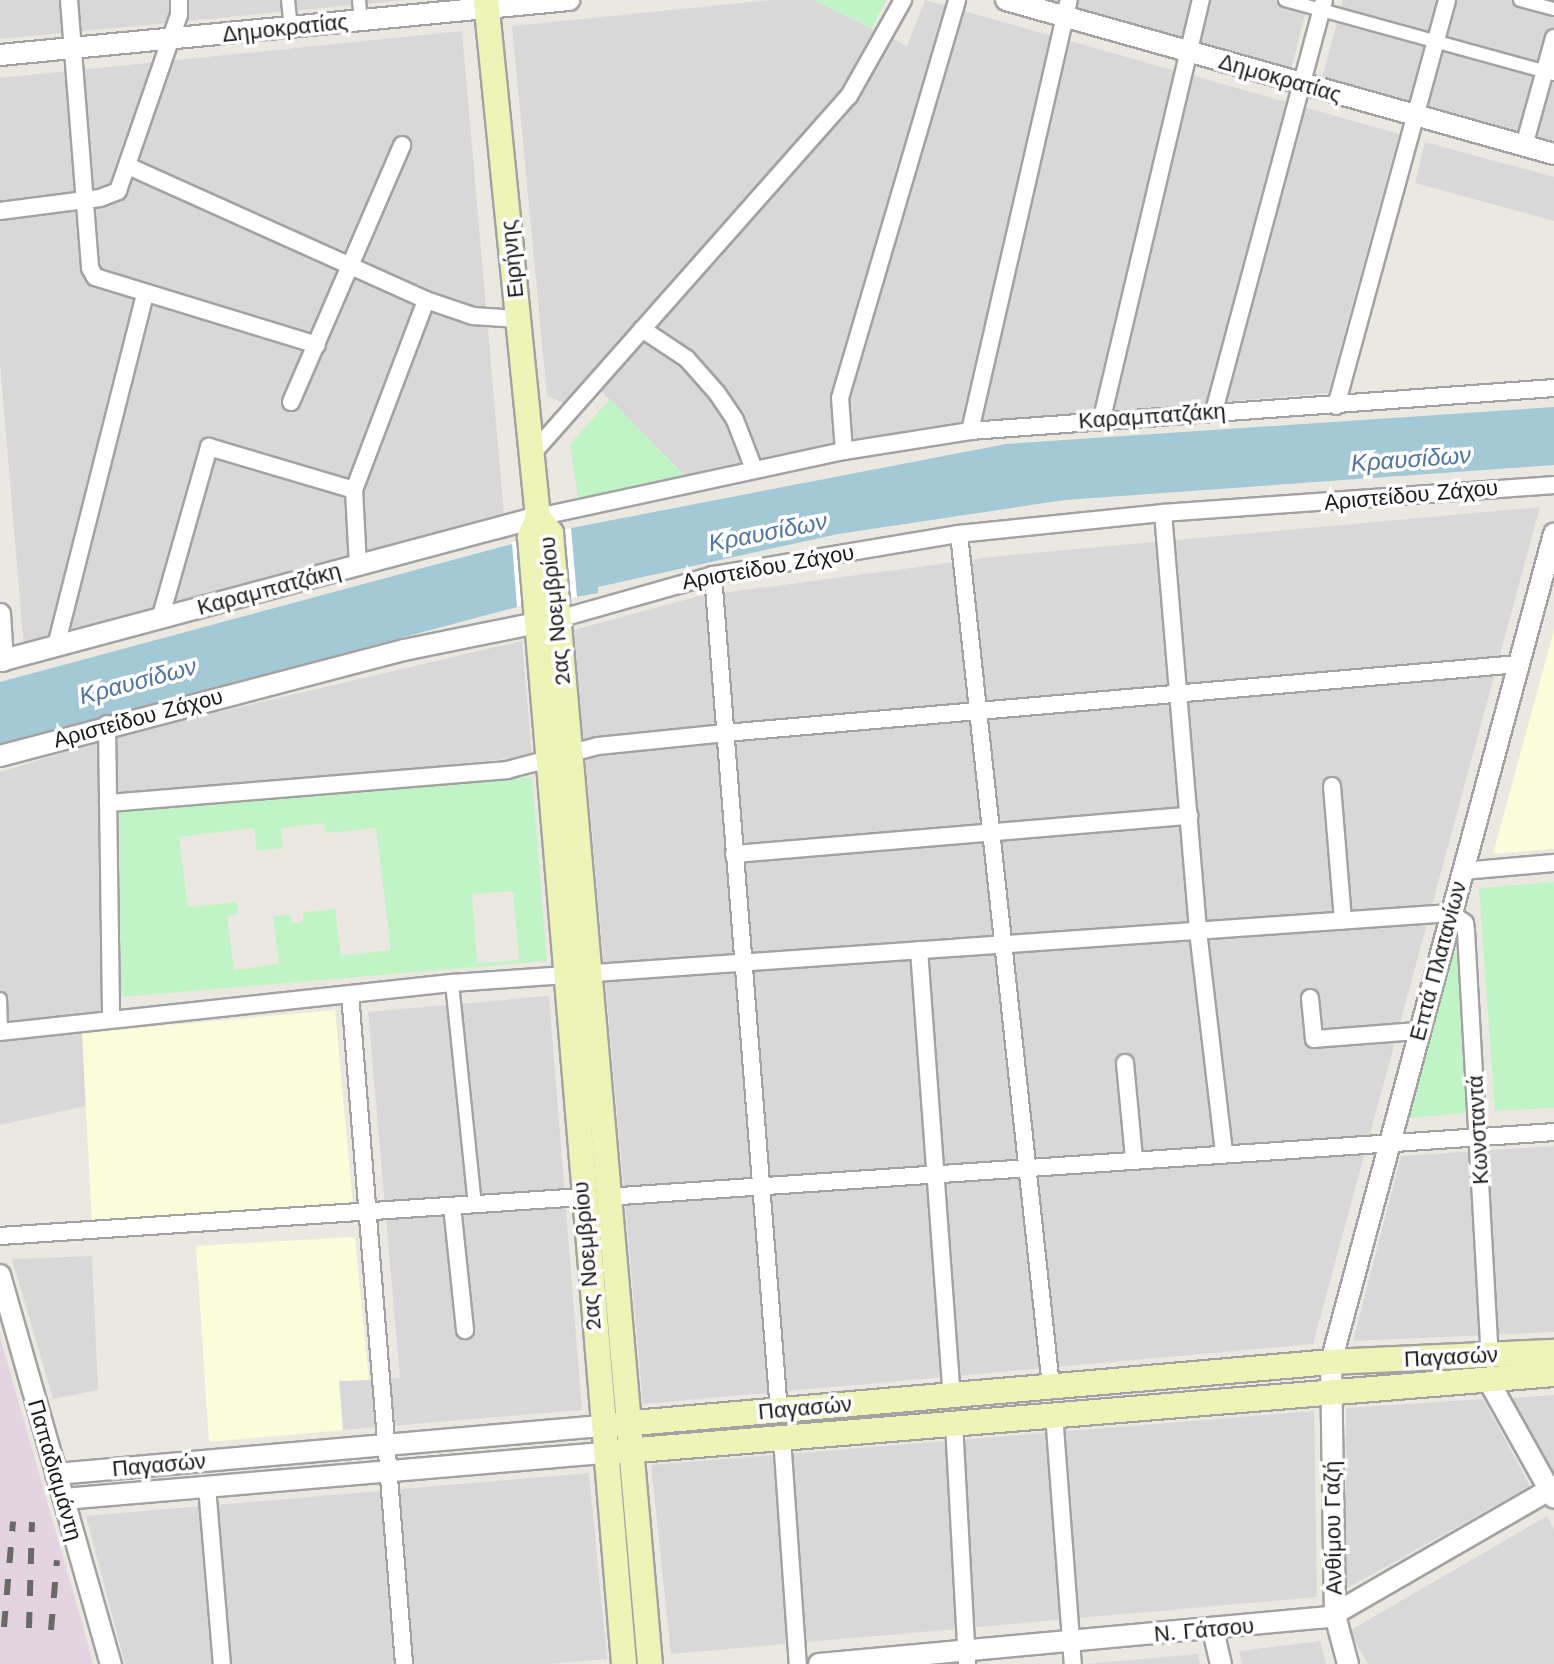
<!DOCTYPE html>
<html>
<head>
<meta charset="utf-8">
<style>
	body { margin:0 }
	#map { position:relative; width:1554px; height:1664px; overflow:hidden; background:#ebe8e1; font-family:"Work Sans",sans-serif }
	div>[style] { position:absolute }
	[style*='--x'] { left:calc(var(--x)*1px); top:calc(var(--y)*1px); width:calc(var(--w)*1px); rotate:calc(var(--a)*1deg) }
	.residential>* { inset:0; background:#d9d8d8 }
	.industrial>* { inset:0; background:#e4d3e0 }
	.education>* { inset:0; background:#fbfcda }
	.park>* { inset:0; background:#c0f4c6 }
	.water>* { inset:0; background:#a4c9d6 }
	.pier>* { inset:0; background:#fff }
	.roads { filter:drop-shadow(2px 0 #a2a2a2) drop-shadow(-2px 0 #a2a2a2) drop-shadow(0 2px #a2a2a2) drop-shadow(0 -2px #a2a2a2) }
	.pedestrian>* { height:12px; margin:-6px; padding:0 6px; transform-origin:6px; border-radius:6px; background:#fff }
	.minor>* { height:16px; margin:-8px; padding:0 8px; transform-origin:8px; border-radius:8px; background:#fff }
	.tertiary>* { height:20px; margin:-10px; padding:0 10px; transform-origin:10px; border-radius:10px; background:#fff }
	.secondary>* { height:24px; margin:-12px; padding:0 12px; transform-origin:12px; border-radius:12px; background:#eef3b7 }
	.rail>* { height:6px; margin-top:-3px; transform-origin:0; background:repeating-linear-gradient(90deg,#696969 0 16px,transparent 0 32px) }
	span { translate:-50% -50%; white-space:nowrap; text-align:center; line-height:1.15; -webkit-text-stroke:7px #fff; paint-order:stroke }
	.street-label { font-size:22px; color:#1b1b1b }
	.water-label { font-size:24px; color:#5076a1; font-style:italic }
</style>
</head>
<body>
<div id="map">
	<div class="residential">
		<i style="clip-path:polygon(0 0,406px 0,0 39px)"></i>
		<i style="clip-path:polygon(772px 0,814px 0,907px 46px,925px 0,1399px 134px,1328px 393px,974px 423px,770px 457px,688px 479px,588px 378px,564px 403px,547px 396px,512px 26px)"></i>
		<i style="clip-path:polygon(1045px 0,1309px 0,1291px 69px)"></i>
		<i style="clip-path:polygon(1343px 0,1554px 0,1554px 144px,1322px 78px)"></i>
		<i style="clip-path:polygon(462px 31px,504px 514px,24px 648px,0 364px,0 78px)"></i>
		<i style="clip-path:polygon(1425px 142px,1554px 177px,1554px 221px,1415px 183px)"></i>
		<i style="clip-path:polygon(1540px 507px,1313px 1344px,643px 1404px,574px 630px,699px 596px,1000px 556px)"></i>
		<i style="clip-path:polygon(522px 641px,532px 756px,219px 790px,99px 797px,102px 1012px,82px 1016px,86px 1106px,0 1125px,0 772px,121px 735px)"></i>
		<i style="clip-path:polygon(549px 996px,582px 1410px,343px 1430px,339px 1381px,400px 1378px,368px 1012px)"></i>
		<i style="clip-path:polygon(1554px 1146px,1554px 1332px,1353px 1341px,1401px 1156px)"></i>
		<i style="clip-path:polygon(92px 1256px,98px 1390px,53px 1399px,12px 1259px)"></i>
		<i style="clip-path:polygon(1554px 1395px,1554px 1472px,1512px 1398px)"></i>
		<i style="clip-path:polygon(1483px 1399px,1530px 1486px,1346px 1589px,1346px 1408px)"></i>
		<i style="clip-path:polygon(1314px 1411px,1317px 1597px,671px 1654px,651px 1465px)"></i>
		<i style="clip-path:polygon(589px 1473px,607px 1659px,549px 1664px,125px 1664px,86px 1516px)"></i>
		<i style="clip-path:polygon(1547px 1516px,1554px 1529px,1554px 1664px,1368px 1664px,1349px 1631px)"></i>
		<i style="clip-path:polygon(1320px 1641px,1326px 1664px,1242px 1664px,1239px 1651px)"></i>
		<i style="clip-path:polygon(1198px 1654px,1200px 1664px,1085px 1664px)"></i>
	</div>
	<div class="industrial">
		<i style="clip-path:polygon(0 1337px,85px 1633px,93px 1664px,0 1664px)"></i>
	</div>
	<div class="education">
		<i style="clip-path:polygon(1554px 630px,1554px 849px,1493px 854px)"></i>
		<i style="clip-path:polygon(335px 1010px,353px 1204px,92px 1223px,82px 1033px)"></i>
		<i style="clip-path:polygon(355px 1237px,369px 1380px,339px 1381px,343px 1430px,209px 1442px,196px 1246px)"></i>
	</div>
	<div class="park">
		<i style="clip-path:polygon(814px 0,886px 0,872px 28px)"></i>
		<i style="clip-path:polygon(610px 399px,688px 479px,579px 505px,570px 444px)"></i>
		<i style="clip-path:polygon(evenodd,532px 777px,547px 961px,120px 997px,119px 808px,532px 777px,324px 823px,326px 833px,376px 828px,391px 950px,341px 956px,335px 909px,303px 912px,303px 922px,292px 923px,290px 914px,273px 916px,279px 964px,234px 970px,227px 916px,238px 914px,237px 902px,188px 907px,179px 837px,254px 828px,257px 851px,283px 848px,281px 828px,324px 823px,532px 777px,513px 891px,519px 960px,477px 963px,472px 894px,513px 891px)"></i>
		<i style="clip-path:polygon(1554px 882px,1554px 1108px,1495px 1111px,1479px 888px)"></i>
		<i style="clip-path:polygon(1459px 951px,1466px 1113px,1410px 1118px,1452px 953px)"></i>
	</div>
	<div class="water">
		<i style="clip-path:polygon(1554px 407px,1554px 465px,1065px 500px,838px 534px,598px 587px,598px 593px,517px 607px,0 745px,0 682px,571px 528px,1006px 444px)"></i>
	</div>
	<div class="pier">
		<i style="clip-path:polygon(571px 528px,577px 597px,517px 607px,512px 542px)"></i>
	</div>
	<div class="roads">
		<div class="pedestrian">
			<i style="--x:288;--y:0;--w:28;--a:84"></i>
			<i style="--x:359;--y:0;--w:21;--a:85"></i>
			<i style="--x:1285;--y:0;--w:279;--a:15.4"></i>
			<i style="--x:1520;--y:0;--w:35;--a:15"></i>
			<i style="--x:452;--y:983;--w:222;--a:84.1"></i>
			<i style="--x:0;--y:999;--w:33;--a:88"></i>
		</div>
		<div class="minor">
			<i style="--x:69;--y:0;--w:269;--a:85.5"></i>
			<i style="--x:90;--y:268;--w:10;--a:61"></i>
			<i style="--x:95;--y:277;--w:232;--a:17"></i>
			<i style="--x:1524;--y:146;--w:112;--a:-74.5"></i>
			<i style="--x:128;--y:166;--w:327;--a:24.2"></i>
			<i style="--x:426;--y:300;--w:50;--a:18.8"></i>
			<i style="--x:473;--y:316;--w:45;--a:3.8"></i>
			<i style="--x:0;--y:211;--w:101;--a:-7.4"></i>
			<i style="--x:100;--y:198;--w:19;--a:-21"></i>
			<i style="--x:118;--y:191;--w:186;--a:-70.9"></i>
			<i style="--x:179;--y:15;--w:15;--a:-90"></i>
			<i style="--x:642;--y:329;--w:54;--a:33.7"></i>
			<i style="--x:687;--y:359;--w:45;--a:48.6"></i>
			<i style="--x:717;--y:393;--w:32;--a:56"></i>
			<i style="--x:735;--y:420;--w:53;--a:68.8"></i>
			<i style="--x:291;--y:402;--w:280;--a:-66.6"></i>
			<i style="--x:1336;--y:406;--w:421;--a:-74.7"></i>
			<i style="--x:1214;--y:411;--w:425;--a:-75"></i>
			<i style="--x:1102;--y:418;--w:430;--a:-76.7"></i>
			<i style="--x:970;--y:431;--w:442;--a:-77.1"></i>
			<i style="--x:844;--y:451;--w:53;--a:-94.3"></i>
			<i style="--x:840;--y:398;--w:415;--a:-73.6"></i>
			<i style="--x:532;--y:454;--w:478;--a:-48.5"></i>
			<i style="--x:849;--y:96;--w:110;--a:-60.6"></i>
			<i style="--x:1163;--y:513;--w:419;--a:85.2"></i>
			<i style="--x:1198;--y:931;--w:223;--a:83.3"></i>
			<i style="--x:538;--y:517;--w:313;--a:-12.2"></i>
			<i style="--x:844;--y:451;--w:128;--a:-9"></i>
			<i style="--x:970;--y:431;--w:586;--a:-4.21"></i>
			<i style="--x:959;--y:534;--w:858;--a:83.84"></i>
			<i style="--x:358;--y:566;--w:76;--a:-93"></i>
			<i style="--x:354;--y:490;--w:203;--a:-69.2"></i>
			<i style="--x:713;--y:575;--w:839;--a:85.49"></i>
			<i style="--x:160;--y:619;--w:179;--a:-74.1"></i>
			<i style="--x:209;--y:447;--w:151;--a:16.5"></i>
			<i style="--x:558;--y:619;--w:161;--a:-15.8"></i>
			<i style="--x:713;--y:575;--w:249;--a:-9.5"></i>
			<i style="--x:959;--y:534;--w:205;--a:-5.9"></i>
			<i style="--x:1163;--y:513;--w:392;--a:-4.1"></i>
			<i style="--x:56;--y:646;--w:364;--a:-75.8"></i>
			<i style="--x:107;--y:724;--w:294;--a:89.2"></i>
			<i style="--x:1332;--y:786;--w:135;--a:85.3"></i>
			<i style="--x:108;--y:803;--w:400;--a:-4.7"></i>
			<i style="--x:507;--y:770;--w:94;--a:-14.8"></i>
			<i style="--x:598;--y:746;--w:128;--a:-5.8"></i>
			<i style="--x:725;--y:733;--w:796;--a:-4.97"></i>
			<i style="--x:734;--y:854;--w:457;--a:-4.8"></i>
			<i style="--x:1462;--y:871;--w:92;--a:-5"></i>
			<i style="--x:919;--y:950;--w:446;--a:85.8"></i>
			<i style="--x:350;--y:994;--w:672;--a:85.39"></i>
			<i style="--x:1310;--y:998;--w:41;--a:84.4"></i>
			<i style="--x:1314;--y:1039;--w:105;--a:-4.4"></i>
			<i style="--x:0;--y:1032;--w:455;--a:-6.2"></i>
			<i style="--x:452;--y:983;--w:1001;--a:-4.01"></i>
			<i style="--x:1451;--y:913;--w:17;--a:36"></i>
			<i style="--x:1465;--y:923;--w:8;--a:83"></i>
			<i style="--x:1466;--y:931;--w:425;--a:86.8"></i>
			<i style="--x:1125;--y:1063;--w:96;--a:84.6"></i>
			<i style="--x:606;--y:1197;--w:950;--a:-3.92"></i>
			<i style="--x:452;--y:1206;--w:125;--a:84"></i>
			<i style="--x:0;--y:1236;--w:583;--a:-3.83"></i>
			<i style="--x:1054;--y:1414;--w:251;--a:85.7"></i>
			<i style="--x:954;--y:1423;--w:241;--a:86.9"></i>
			<i style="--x:782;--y:1438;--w:227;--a:86"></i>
			<i style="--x:207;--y:1487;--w:178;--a:85.2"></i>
		</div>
		<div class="tertiary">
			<i style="--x:1006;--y:0;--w:569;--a:15.7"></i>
			<i style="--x:0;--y:55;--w:572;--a:-5.52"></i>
			<i style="--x:0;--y:614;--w:47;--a:86.3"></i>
			<i style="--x:0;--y:661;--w:557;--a:-14.98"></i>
			<i style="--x:0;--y:756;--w:418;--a:-14.7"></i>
			<i style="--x:404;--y:650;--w:150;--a:-11.5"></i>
			<i style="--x:0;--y:1275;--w:405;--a:74.1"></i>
			<i style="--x:1487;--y:1378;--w:137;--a:60.8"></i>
			<i style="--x:56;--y:1474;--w:547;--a:-5.03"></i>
			<i style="--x:64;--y:1499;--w:541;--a:-4.88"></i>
			<i style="--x:1213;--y:1630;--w:35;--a:77"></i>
			<i style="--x:819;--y:1664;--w:512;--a:-5.27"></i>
			<i style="--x:1329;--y:1617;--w:260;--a:-30"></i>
			<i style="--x:1348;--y:1664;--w:51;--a:-104.9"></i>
			<i style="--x:1335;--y:1615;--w:253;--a:-90.9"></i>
			<i style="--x:1331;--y:1362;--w:858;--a:-74.93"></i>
		</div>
		<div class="secondary">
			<i style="--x:486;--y:0;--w:520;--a:84.26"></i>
			<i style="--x:538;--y:517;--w:22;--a:112"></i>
			<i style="--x:530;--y:537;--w:1131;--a:85.23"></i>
			<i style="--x:538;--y:517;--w:21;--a:51"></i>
			<i style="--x:551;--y:533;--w:1135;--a:85"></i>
			<i style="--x:611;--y:1425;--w:723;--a:-5"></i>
			<i style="--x:1331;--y:1362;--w:223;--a:-2.6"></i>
			<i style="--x:613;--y:1452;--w:944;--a:-4.74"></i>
		</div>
	</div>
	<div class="rail">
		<i style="--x:4;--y:1627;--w:106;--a:-85.1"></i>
		<i style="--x:29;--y:1628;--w:106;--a:-88.4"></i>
		<i style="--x:51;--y:1630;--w:70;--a:-85.1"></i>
	</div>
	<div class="street-label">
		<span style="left:285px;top:28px;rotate:-6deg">Δημοκρατίας</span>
		<span style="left:1280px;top:78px;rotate:16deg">Δημοκρατίας</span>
		<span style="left:512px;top:259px;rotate:-96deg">Ειρήνης</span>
		<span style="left:1152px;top:416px;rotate:-4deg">Καραμπατζάκη</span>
		<span style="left:1411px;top:495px;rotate:-5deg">Αριστείδου Ζάχου</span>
		<span style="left:768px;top:567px;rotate:-10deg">Αριστείδου Ζάχου</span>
		<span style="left:269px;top:589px;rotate:-15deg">Καραμπατζάκη</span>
		<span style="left:555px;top:611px;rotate:-96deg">2ας Νοεμβρίου</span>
		<span style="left:138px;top:718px;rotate:-15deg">Αριστείδου Ζάχου</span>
		<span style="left:1438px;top:961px;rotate:-75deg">Επτά Πλατανίων</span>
		<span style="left:1478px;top:1130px;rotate:-93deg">Κωνσταντά</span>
		<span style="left:587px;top:1256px;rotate:-95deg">2ας Νοεμβρίου</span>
		<span style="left:1451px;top:1357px;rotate:-3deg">Παγασών</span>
		<span style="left:805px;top:1408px;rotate:-5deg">Παγασών</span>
		<span style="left:159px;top:1465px;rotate:-5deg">Παγασών</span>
		<span style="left:55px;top:1470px;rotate:74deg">Παπαδιαμάντη</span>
		<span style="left:1333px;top:1528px;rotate:-91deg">Ανθίμου Γαζή</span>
		<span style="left:1204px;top:1630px;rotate:-5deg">Ν. Γάτσου</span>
	</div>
	<div class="water-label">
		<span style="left:1411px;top:460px;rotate:-4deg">Κραυσίδων</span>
		<span style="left:768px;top:533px;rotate:-11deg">Κραυσίδων</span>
		<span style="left:138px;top:682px;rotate:-15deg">Κραυσίδων</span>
	</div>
</div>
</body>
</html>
